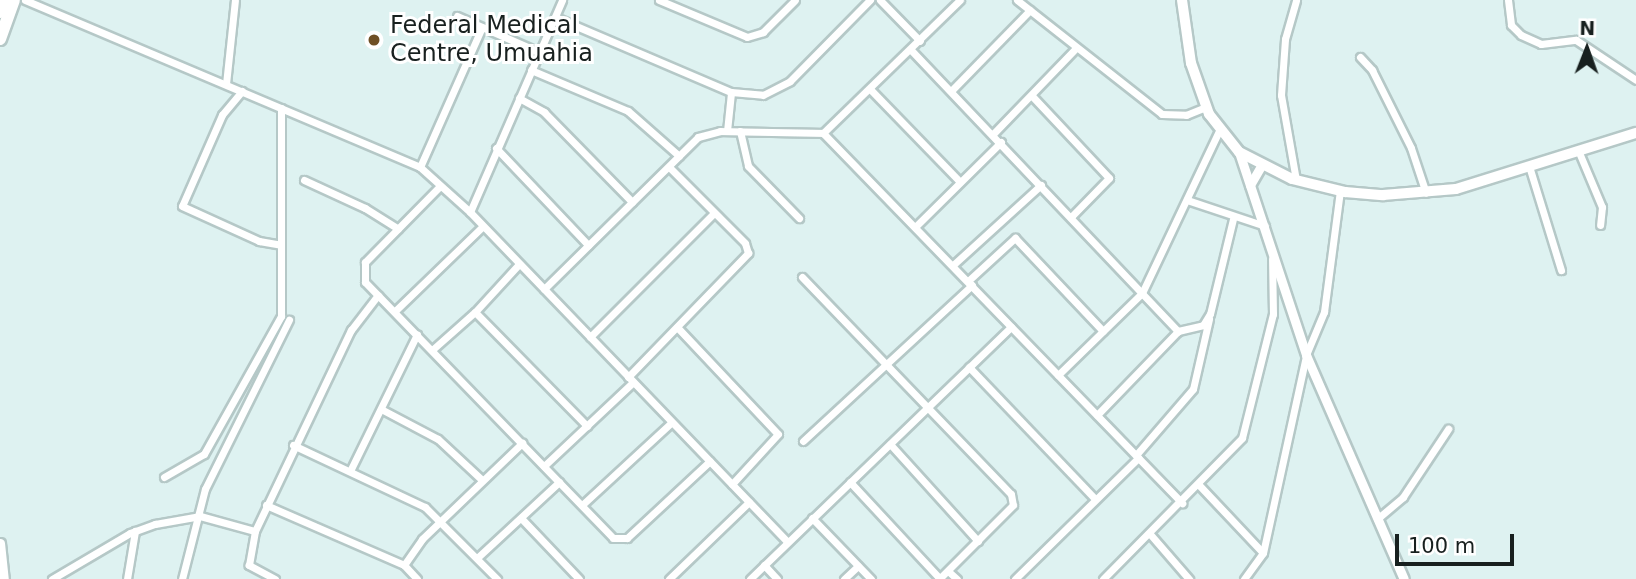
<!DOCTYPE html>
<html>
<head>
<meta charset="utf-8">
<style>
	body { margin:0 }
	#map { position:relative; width:1636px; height:579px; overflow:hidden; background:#def2f1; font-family:"DejaVu Sans",sans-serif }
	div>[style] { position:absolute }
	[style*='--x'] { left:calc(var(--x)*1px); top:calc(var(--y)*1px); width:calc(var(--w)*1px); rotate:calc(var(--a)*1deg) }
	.roads { filter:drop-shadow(2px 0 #b5c8c7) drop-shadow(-2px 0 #b5c8c7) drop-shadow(0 2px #b5c8c7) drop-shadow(0 -2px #b5c8c7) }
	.minor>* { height:7px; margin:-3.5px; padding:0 3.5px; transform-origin:3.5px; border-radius:3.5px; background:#fff }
	.tertiary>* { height:9px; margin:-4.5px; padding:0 4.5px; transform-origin:4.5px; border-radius:4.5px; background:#fff }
	.secondary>* { height:10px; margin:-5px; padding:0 5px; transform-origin:5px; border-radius:5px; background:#fff }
	.primary>* { height:12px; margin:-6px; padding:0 6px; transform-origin:6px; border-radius:6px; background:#fff }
	.dots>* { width:19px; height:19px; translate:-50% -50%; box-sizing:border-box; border:4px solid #fff; border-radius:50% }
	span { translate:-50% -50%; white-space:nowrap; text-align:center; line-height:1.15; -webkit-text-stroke:6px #fff; paint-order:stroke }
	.poi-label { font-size:24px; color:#18201f }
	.left { translate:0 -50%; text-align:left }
	.north { position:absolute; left:1552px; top:14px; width:70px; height:70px; -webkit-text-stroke:5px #fff; paint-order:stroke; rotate:1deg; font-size:19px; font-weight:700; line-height:28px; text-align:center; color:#18201f }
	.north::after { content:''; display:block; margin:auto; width:24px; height:32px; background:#18201f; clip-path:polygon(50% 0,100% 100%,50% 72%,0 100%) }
	.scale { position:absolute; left:1395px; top:534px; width:119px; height:32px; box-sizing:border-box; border:4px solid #18201f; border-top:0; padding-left:9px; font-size:21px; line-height:24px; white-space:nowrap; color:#18201f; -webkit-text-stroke:5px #fff; paint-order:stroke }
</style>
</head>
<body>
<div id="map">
	<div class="roads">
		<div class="minor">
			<i style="--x:25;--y:0;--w:429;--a:22.9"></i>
			<i style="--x:420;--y:167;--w:67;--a:42"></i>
			<i style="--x:470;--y:212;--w:457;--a:46.1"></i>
			<i style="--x:659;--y:0;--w:95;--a:22.8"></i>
			<i style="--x:747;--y:37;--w:17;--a:-17"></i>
			<i style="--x:763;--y:32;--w:45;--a:-45"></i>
			<i style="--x:880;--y:0;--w:57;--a:45.7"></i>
			<i style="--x:1017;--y:0;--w:184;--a:38.2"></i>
			<i style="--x:1162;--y:114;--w:24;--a:2"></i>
			<i style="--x:1186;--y:115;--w:22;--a:-22"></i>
			<i style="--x:1508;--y:0;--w:25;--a:83"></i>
			<i style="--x:1511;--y:25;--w:14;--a:45"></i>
			<i style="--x:1521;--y:35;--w:22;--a:24"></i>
			<i style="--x:1541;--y:44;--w:35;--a:-7"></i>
			<i style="--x:1576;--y:40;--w:72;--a:33.7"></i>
			<i style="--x:457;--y:16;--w:90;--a:23.7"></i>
			<i style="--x:555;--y:17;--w:191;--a:23.1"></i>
			<i style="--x:731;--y:92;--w:32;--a:5"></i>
			<i style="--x:763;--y:95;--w:30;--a:-27"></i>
			<i style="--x:790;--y:81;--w:114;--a:-45.4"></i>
			<i style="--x:911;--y:50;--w:388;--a:46.5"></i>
			<i style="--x:1360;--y:57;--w:18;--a:47"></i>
			<i style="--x:1372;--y:70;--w:87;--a:63.4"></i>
			<i style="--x:1411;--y:148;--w:47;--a:71.6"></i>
			<i style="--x:531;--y:70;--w:105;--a:22.9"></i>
			<i style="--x:628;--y:111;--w:68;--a:41.4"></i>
			<i style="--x:226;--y:84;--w:84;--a:-83.9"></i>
			<i style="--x:870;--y:89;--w:129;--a:45.9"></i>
			<i style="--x:242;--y:91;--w:31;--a:130"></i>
			<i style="--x:222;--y:115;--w:99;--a:113.7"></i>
			<i style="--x:182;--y:206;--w:85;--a:24.4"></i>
			<i style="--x:259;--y:241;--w:22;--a:10"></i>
			<i style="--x:951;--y:91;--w:113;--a:-45.7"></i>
			<i style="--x:1033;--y:97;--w:111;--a:46.8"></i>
			<i style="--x:1109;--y:178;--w:54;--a:134.3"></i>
			<i style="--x:519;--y:98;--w:29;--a:29"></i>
			<i style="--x:544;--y:112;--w:126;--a:45.6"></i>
			<i style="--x:727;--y:131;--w:39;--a:-84"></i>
			<i style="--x:740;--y:131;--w:36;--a:77"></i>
			<i style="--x:748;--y:166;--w:73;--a:45.6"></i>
			<i style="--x:823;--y:133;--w:516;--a:45.86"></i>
			<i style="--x:993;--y:134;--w:120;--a:-46"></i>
			<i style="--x:496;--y:148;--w:134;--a:46.5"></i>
			<i style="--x:1578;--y:150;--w:62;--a:67.2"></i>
			<i style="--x:1602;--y:207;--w:18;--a:96"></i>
			<i style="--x:1529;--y:166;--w:109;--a:72.9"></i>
			<i style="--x:420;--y:167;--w:153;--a:-66.1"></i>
			<i style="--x:304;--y:180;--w:67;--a:24.7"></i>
			<i style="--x:365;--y:208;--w:39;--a:32"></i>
			<i style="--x:1296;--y:180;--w:86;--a:-100"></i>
			<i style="--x:1281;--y:95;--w:56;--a:-85.9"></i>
			<i style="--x:1285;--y:39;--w:40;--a:-74"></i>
			<i style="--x:440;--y:186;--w:107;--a:134.6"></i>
			<i style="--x:365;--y:262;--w:20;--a:90"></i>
			<i style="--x:365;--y:282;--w:356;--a:45.9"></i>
			<i style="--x:613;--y:538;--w:14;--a:0"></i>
			<i style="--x:627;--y:538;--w:113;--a:-42.9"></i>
			<i style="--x:1187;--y:200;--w:82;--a:18.4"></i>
			<i style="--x:470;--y:212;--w:231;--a:-66.5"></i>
			<i style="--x:915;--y:227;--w:121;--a:-44.7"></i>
			<i style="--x:953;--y:265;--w:119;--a:-42.3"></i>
			<i style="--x:802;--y:277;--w:301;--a:46.1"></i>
			<i style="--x:1011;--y:494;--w:11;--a:80"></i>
			<i style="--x:1013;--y:505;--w:105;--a:135"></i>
			<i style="--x:968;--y:281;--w:64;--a:-42.5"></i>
			<i style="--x:1015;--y:238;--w:128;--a:46.6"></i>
			<i style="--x:544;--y:289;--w:216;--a:-44.6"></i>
			<i style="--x:698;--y:137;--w:23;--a:-15"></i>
			<i style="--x:720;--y:131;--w:103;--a:1.1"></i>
			<i style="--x:823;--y:133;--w:191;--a:-44.2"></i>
			<i style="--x:395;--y:311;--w:122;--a:-44"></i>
			<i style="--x:475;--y:312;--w:160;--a:45.5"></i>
			<i style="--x:677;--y:327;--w:147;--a:46.7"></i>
			<i style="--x:778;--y:434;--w:68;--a:132.6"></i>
			<i style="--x:590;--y:337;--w:175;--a:-45"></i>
			<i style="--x:432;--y:350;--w:57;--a:-41.5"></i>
			<i style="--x:475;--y:312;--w:64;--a:-47.5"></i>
			<i style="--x:969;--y:367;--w:182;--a:46.3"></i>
			<i style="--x:1058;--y:375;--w:117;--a:-44.3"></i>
			<i style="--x:1142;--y:293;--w:179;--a:-64.6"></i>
			<i style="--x:628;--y:377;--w:173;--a:-45.9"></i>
			<i style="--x:748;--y:253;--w:10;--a:-107"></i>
			<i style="--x:745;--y:243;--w:107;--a:-135"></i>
			<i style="--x:381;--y:409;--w:64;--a:27.8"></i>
			<i style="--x:438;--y:439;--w:60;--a:43"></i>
			<i style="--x:1097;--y:415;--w:117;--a:-46"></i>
			<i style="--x:1178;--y:331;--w:26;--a:-13"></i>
			<i style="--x:1203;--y:325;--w:13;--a:-58"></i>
			<i style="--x:1210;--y:314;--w:98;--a:-76.4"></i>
			<i style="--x:803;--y:441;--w:230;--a:-42.7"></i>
			<i style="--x:890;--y:444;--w:131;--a:47.8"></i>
			<i style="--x:293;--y:445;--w:146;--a:25.2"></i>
			<i style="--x:425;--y:507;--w:102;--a:45"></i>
			<i style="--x:1136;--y:455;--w:87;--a:-49.2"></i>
			<i style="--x:1193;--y:389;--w:72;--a:-77.1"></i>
			<i style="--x:544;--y:466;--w:122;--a:-43.3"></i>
			<i style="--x:351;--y:469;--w:150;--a:-63.9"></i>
			<i style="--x:164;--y:477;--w:46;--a:-29.9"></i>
			<i style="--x:204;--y:454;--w:158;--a:-60.8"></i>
			<i style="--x:281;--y:316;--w:208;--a:-90"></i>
			<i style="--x:850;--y:482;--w:132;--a:47.1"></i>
			<i style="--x:1199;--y:485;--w:93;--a:46.7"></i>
			<i style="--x:266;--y:505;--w:150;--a:23.5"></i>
			<i style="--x:404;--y:565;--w:19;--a:47"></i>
			<i style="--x:582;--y:505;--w:122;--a:-42.7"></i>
			<i style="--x:521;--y:518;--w:84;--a:46.4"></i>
			<i style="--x:812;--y:518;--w:85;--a:46"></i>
			<i style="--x:1377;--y:519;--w:34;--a:-40"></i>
			<i style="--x:1403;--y:497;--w:82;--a:-56.5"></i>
			<i style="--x:1150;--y:534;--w:60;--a:49.1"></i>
			<i style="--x:477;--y:558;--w:112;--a:-42.8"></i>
			<i style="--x:404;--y:565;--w:32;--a:-55"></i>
			<i style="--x:422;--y:539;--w:139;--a:-43.8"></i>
			<i style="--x:764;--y:565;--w:19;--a:47"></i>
			<i style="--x:948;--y:571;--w:12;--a:42"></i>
			<i style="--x:52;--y:579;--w:91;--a:-30.5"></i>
			<i style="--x:130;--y:533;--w:27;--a:-20"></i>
			<i style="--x:155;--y:524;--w:46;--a:-10.1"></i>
			<i style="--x:200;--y:516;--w:57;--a:15.3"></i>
			<i style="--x:127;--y:579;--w:49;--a:-80.5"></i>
			<i style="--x:182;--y:579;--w:93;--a:-75.7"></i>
			<i style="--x:205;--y:489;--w:189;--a:-63.6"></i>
			<i style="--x:275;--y:579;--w:30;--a:-152"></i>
			<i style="--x:249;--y:565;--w:35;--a:-80"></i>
			<i style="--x:255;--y:531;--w:223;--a:-64.5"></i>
			<i style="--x:351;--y:330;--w:44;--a:-52.4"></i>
			<i style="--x:669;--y:579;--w:111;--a:-43.9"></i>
			<i style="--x:750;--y:579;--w:363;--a:-44"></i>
			<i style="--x:844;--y:579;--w:19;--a:-43"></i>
			<i style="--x:1015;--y:579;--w:173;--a:-44.5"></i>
			<i style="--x:1103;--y:579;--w:198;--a:-45.4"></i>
			<i style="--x:1242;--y:438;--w:128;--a:-76"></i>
			<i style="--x:1273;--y:314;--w:55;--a:-91"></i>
			<i style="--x:1244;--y:579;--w:32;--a:-54"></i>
			<i style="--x:1263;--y:553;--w:203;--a:-77.7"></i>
			<i style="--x:1306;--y:355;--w:47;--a:-67.3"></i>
			<i style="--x:1324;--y:312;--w:122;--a:-82.5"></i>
		</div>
		<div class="tertiary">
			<i style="--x:1239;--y:152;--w:214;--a:71.7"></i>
			<i style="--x:1306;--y:355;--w:244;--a:66.4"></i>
			<i style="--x:1250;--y:185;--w:22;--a:-60"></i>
			<i style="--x:0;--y:543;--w:36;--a:84"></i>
		</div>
		<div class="secondary">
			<i style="--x:1182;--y:0;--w:64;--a:81.9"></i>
			<i style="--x:1191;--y:63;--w:54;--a:70.6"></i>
			<i style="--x:1209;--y:114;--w:48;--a:51.7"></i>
			<i style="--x:1239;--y:152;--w:59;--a:27"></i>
			<i style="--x:1292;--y:179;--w:55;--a:13.8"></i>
			<i style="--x:1345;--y:192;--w:38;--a:5"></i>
			<i style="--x:1383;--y:195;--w:73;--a:-4.7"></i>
			<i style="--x:1456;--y:189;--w:189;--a:-17.3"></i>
		</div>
		<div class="primary">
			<i style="--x:0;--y:12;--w:13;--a:-72"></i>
			<i style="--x:0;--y:39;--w:41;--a:-70.3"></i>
		</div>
	</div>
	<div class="dots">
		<i style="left:374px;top:40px;background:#6e4f24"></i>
	</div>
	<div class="poi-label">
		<span class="left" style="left:390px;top:40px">Federal Medical<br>Centre, Umuahia</span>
	</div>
	<div class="north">N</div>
	<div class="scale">100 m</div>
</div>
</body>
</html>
